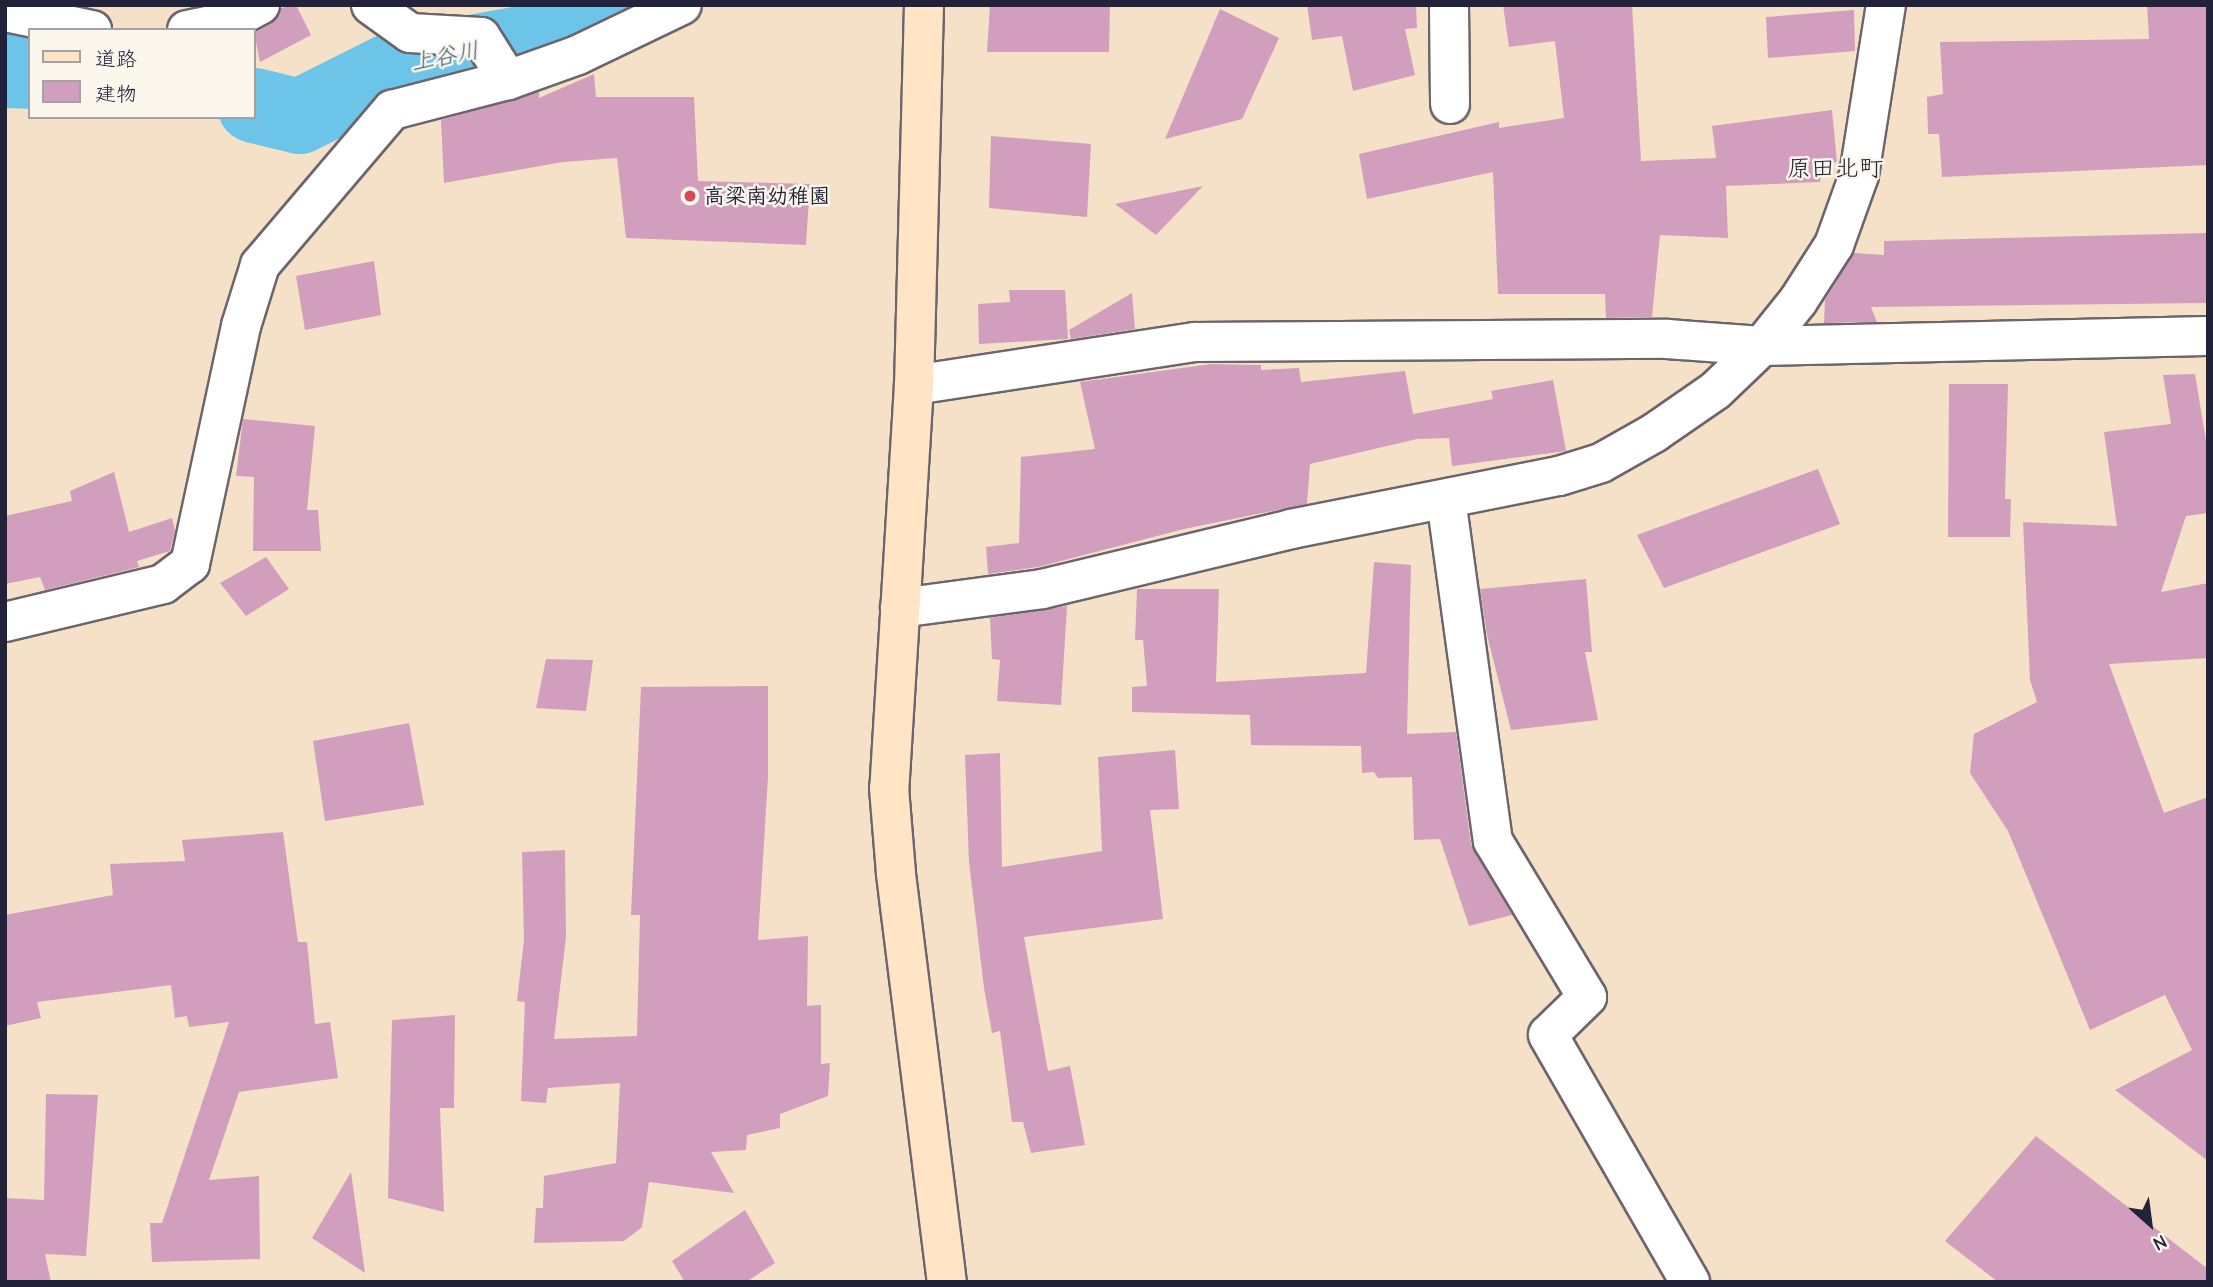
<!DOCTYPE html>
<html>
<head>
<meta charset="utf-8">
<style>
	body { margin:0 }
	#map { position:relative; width:2213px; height:1287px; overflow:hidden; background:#f5e1c7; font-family:"Comic Neue","Klee One",sans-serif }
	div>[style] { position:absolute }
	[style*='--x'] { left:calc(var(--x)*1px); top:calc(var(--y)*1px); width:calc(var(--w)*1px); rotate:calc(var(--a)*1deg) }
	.river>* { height:75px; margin:-37.5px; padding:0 37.5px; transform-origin:37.5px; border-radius:37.5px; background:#6cc4e9 }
	.building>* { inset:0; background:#d29ebe }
	.roads { filter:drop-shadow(2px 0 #6c656c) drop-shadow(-2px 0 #6c656c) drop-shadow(0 2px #6c656c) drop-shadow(0 -2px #6c656c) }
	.street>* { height:38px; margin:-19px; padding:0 19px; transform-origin:19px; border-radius:19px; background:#fff }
	.secondary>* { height:38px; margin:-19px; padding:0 19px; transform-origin:19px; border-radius:19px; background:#ffe4c6 }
	.dots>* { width:19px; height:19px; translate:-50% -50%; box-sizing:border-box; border:4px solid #fbf7ec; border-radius:50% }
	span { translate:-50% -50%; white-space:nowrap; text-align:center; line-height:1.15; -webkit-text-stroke:5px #fbf7ec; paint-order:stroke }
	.poi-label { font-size:21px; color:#22223b; font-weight:700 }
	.left { translate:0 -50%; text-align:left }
	.water-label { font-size:23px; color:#3c5b78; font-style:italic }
	.quarter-label { font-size:24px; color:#22223b }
	.frame { position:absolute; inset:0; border:7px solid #22223b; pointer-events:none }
	.legend { position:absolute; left:28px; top:28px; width:228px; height:91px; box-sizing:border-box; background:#fbf7ec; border:2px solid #a4a2a5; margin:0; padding:9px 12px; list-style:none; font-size:21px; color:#22223b }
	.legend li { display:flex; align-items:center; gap:14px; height:35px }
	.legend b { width:35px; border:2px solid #a4a2a5 }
	.north { position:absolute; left:2115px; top:1189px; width:70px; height:70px; -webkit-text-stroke:5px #fbf7ec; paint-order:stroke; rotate:152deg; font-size:19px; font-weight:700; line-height:28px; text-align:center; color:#22223b }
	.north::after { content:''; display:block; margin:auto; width:24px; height:32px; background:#22223b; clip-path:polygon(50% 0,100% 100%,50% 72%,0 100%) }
</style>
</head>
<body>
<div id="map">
	<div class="river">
		<i style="--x:5;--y:70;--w:25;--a:2"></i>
		<i style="--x:254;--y:105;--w:46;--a:13.7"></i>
		<i style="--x:299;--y:116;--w:116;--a:-26.6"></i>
		<i style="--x:403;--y:64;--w:131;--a:-10.1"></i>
		<i style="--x:532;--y:41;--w:76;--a:-28.2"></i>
	</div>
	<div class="building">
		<i style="clip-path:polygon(296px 5px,311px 35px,260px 62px,254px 33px,271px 24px,281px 8px)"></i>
		<i style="clip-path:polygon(990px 5px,1110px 5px,1109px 52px,987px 52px)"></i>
		<i style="clip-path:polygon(1307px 5px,1416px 5px,1417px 28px,1405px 29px,1415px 75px,1353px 91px,1342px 36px,1312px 40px)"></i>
		<i style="clip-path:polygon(1503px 5px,1632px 5px,1641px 161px,1716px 158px,1712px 126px,1832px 110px,1837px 162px,1822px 165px,1820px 182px,1726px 186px,1728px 238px,1660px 235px,1652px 317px,1606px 318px,1605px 294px,1498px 294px,1493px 172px,1367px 199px,1359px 154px,1499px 122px,1499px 128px,1564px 118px,1555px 41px,1509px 47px)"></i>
		<i style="clip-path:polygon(2147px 5px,2208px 5px,2208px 165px,1942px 177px,1939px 134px,1928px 134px,1927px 97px,1943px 94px,1940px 42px,2149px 39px)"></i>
		<i style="clip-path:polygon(1220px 9px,1279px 38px,1242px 119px,1165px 139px)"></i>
		<i style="clip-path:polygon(1854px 10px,1855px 51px,1768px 58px,1766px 17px)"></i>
		<i style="clip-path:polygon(594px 74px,596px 97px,694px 97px,698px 181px,810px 184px,806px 245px,626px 238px,617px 158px,563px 162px,444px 183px,441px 120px,539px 92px,539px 98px)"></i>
		<i style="clip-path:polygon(991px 136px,1091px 144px,1087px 217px,989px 208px)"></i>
		<i style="clip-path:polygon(1203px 186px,1156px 235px,1115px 204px)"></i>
		<i style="clip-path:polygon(2208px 233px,2208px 303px,1871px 307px,1877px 322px,1824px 323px,1825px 300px,1854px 253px,1884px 255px,1884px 241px)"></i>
		<i style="clip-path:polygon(374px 261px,381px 315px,305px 330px,296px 276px)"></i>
		<i style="clip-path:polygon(1009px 290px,1065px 290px,1068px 339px,979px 344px,978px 304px,1010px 302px)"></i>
		<i style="clip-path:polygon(1132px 293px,1135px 329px,1071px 339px,1069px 330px)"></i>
		<i style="clip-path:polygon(1211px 364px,1261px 365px,1261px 370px,1299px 368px,1301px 382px,1405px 371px,1413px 414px,1493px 399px,1491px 391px,1553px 380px,1566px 451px,1452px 466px,1449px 438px,1417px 439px,1310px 464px,1307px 504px,1184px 529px,1038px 567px,988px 574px,986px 547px,1019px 543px,1021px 457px,1095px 449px,1080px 382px)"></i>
		<i style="clip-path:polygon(2195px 374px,2208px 453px,2208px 513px,2186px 516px,2161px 592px,2208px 583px,2208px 658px,2109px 664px,2164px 813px,2208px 797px,2208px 1161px,2115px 1090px,2192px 1050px,2165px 995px,2090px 1030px,2008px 831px,1970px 773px,1974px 734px,2037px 702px,2030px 680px,2023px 522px,2117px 526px,2104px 432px,2171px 424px,2163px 375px)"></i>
		<i style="clip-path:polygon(1949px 384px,2008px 384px,2005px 499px,2011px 499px,2010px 537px,1948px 537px)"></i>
		<i style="clip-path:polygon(243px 419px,315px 426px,307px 510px,318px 510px,321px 551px,253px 551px,254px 477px,236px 476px)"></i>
		<i style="clip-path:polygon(1818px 469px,1840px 524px,1664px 588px,1637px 535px)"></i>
		<i style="clip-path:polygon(114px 472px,129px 532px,172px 518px,175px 531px,170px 551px,137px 561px,139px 567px,45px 590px,40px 577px,5px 584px,5px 516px,72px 501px,70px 491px)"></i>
		<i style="clip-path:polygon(266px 557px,289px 589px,246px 616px,220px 583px)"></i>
		<i style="clip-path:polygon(1374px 562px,1411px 565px,1407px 734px,1456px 732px,1471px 844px,1512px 915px,1469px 926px,1440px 839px,1414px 840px,1412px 777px,1378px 778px,1374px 772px,1362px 773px,1361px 746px,1251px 745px,1250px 715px,1132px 712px,1132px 687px,1147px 686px,1143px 640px,1135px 640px,1137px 589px,1219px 589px,1216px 682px,1366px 673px)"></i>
		<i style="clip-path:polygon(1586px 579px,1592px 652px,1585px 652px,1598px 720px,1511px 730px,1487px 635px,1480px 589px)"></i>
		<i style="clip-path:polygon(1067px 606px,1061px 705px,997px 701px,1000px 660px,992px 659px,990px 618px)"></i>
		<i style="clip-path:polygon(546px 659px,593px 660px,586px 711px,536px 708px)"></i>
		<i style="clip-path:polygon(768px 686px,768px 777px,758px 940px,808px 936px,807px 1006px,821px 1005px,821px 1064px,830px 1063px,828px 1096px,780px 1114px,780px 1128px,747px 1135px,746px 1150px,711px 1152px,734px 1193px,649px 1182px,642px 1227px,624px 1241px,534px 1243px,536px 1208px,543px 1208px,544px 1176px,616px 1163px,620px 1083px,548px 1088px,546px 1103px,521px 1101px,525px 1002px,517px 1001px,524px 940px,522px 852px,565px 850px,566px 937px,554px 1039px,637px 1036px,640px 915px,631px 915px,641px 687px)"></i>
		<i style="clip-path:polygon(409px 723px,424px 805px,325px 821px,313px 741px)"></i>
		<i style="clip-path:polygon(1175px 750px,1179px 809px,1150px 810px,1163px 919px,1024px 937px,1048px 1071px,1070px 1066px,1085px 1145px,1031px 1153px,1023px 1122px,1012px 1122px,1000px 1031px,992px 1033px,984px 988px,969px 862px,965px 755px,1000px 753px,1002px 867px,1102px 851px,1098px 757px)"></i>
		<i style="clip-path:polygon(283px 832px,298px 942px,307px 942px,315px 1024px,330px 1022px,338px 1078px,239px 1092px,209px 1180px,259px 1176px,260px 1259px,152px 1262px,150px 1223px,162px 1223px,229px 1022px,189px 1027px,187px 1016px,175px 1018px,171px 985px,37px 1002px,41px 1018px,5px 1026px,5px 915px,113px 895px,110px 864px,185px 861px,182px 840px)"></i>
		<i style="clip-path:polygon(455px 1015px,454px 1108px,440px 1108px,444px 1212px,388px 1198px,392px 1020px)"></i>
		<i style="clip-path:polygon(46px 1094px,98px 1095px,86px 1256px,45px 1254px,51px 1282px,7px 1282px,5px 1198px,44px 1200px)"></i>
		<i style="clip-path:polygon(2036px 1136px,2208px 1269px,2208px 1282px,1998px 1282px,1945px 1241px)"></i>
		<i style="clip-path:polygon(351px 1172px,365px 1273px,312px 1238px)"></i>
		<i style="clip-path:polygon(745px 1210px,775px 1263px,746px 1282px,685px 1282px,672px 1261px)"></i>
	</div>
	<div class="roads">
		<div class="street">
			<i style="--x:371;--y:5;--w:48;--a:35.7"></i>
			<i style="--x:410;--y:33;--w:71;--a:3.2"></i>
			<i style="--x:481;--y:37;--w:51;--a:57.9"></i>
			<i style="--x:1449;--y:5;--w:99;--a:89.4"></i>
			<i style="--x:5;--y:12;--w:89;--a:11.7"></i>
			<i style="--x:187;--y:30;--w:44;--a:-11.8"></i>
			<i style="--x:230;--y:21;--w:34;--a:-28"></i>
			<i style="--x:914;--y:385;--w:283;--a:-8.7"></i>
			<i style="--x:1194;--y:342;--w:473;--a:-0.4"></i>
			<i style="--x:1667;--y:339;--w:95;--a:4.2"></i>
			<i style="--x:1762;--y:346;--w:446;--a:-1.3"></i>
			<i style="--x:1446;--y:499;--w:345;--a:82.2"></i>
			<i style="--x:1493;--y:841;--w:182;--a:58.9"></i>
			<i style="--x:1587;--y:997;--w:54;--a:135.7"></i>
			<i style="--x:1548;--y:1035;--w:285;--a:60.1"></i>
			<i style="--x:900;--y:608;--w:143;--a:-7.6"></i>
			<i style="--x:1042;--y:589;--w:256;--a:-13.5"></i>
			<i style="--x:1291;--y:529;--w:273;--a:-11.2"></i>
			<i style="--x:1559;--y:476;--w:44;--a:-17.2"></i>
			<i style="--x:1601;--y:463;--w:61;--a:-29.5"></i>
			<i style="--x:1654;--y:433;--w:75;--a:-34.7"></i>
			<i style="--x:1716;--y:390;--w:64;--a:-43.7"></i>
			<i style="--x:1762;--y:346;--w:58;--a:-51.3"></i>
			<i style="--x:1798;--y:301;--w:67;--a:-57.3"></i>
			<i style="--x:1834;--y:245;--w:74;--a:-70.3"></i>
			<i style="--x:1859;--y:175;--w:172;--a:-81"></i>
			<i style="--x:5;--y:622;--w:163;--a:-13.5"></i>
			<i style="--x:163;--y:584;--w:34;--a:-37"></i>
			<i style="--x:190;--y:564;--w:243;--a:-77.9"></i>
			<i style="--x:241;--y:326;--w:64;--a:-72.7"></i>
			<i style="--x:260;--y:265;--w:204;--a:-49.6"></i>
			<i style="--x:392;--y:110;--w:120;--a:-14.5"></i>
			<i style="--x:508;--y:80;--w:74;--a:-19.7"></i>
			<i style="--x:578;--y:55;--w:115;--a:-25.7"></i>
		</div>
		<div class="secondary">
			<i style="--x:924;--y:5;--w:380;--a:91.5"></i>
			<i style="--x:914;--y:385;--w:404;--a:93.5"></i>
			<i style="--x:889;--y:788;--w:86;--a:85.3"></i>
			<i style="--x:896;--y:874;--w:411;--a:82.9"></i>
		</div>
	</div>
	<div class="dots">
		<i style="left:690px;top:196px;background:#d1495b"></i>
	</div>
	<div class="poi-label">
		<span class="left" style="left:704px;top:196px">高梁南幼稚園</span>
	</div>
	<div class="water-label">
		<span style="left:445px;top:57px;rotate:-11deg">上谷川</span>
	</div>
	<div class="quarter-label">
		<span style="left:1835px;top:169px">原田北町</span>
	</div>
	<div class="frame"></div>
	<ul class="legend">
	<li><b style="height:9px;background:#ffe4c6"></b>道路</li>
	<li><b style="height:19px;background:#d29ebe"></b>建物</li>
	</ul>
	<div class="north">N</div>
</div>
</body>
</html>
